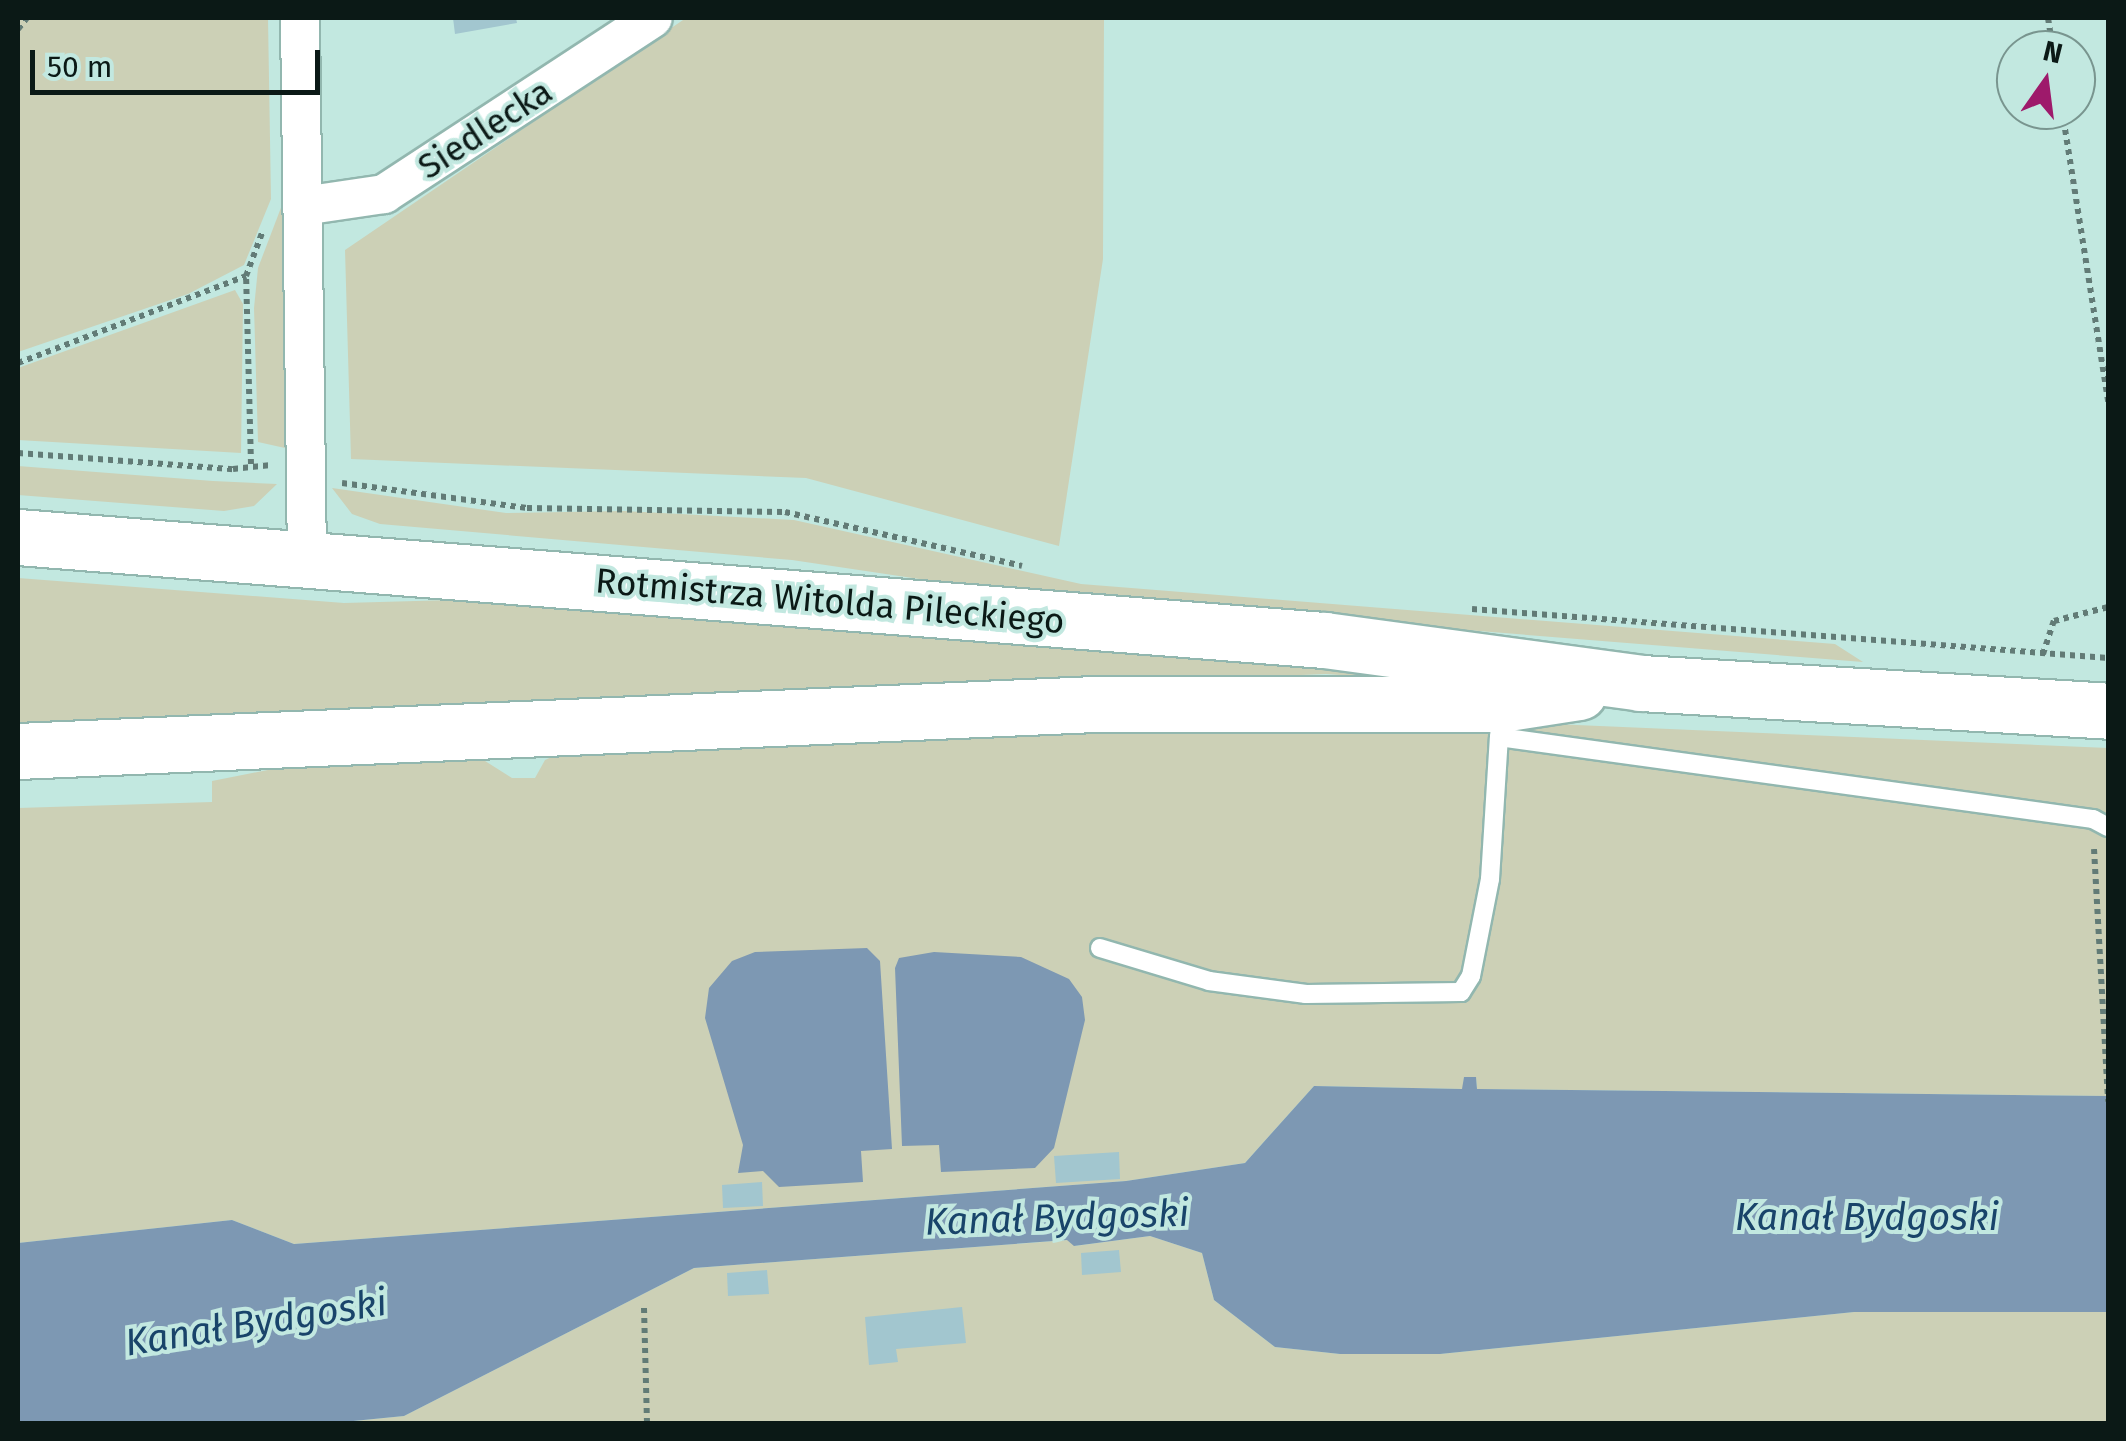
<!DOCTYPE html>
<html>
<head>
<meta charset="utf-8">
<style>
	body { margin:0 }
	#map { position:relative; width:2126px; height:1441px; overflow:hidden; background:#c2e8e0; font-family:"Fira Sans",sans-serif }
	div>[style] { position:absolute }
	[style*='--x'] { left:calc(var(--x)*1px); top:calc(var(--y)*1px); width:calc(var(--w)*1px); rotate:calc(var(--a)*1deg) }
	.green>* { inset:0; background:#ccd0b6 }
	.water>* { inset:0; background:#7d98b3 }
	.building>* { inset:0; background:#a2c6cf }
	.path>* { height:6px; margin-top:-3px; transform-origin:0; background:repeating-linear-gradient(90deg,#627b76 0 5px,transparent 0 10px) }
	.roads { filter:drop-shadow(2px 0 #92b7af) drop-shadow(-2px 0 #92b7af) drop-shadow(0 2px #92b7af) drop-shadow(0 -2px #92b7af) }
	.lane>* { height:18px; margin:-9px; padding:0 9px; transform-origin:9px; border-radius:9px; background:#fff }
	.street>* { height:38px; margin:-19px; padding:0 19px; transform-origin:19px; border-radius:19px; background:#fff }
	.primary>* { height:55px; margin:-27.5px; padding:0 27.5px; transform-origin:27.5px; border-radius:27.5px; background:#fff }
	span { translate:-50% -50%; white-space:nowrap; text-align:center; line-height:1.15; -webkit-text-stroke:8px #c2e8e0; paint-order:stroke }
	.street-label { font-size:35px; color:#0b1916 }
	.water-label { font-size:38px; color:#19446a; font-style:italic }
	.frame { position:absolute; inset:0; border:20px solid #0b1916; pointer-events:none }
	.north { position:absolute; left:1996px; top:30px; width:100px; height:100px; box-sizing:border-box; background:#c2e8e0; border:2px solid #79958f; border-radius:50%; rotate:14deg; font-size:28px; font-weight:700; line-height:40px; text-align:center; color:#0b1916 }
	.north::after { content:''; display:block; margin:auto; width:35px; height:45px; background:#9e1a6b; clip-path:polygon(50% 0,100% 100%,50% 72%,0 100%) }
	.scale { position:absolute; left:30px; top:50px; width:290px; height:45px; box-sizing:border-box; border:5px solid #0b1916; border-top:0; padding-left:12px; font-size:30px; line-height:35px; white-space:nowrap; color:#0b1916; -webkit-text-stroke:8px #c2e8e0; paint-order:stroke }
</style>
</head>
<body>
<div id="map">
	<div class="green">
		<i style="clip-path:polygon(18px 18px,268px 18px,271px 199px,244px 265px,188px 294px,18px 352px)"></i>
		<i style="clip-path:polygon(686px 18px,1104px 18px,1103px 259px,1059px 546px,806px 478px,351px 459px,345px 250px)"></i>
		<i style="clip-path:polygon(282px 205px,283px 249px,285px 448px,258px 442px,254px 308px,258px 268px)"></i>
		<i style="clip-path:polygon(235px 290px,243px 304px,241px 453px,18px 440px,18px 368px)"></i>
		<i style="clip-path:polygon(18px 466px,213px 481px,277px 484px,254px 506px,224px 511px,18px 495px)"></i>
		<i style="clip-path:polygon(332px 488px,506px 513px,624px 511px,794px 520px,1081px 584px,1835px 644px,1863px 662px,1019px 594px,792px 560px,380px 524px,352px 514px)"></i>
		<i style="clip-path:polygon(18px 578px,344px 603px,488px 599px,1330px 661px,1470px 684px,1326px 674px,18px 725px)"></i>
		<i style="clip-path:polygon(1370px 716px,2108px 748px,2108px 1096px,1477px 1089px,1476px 1078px,1464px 1077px,1463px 1089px,1314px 1086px,1245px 1163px,1126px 1181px,294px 1244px,232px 1220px,18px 1243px,18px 808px,212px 802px,212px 781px,298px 764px,474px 754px,512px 778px,535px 778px,545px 760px,567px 750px)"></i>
		<i style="clip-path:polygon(1150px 1236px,1202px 1253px,1214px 1300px,1275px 1347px,1340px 1354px,1440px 1354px,1854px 1312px,2108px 1312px,2108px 1423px,323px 1424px,404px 1416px,694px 1268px,1068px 1240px,1075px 1246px)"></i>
	</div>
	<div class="water">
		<i style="clip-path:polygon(867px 948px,880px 961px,892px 1149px,861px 1151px,863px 1182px,779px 1187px,763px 1171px,738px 1173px,743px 1145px,705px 1018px,709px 988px,732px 961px,755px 952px)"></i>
		<i style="clip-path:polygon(934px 952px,1021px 957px,1069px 979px,1082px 997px,1085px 1020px,1054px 1148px,1035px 1168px,941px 1172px,939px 1145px,902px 1146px,895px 968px,899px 958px)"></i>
		<i style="clip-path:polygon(1464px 1077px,1476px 1077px,1477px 1089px,2108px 1096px,2108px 1312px,1854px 1312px,1440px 1354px,1340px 1354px,1275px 1347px,1214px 1300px,1202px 1253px,1150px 1236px,1074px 1246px,1067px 1240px,694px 1268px,404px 1416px,323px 1424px,18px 1423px,18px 1243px,232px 1220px,294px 1244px,1126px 1181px,1245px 1163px,1314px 1086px,1462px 1089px)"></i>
	</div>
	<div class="building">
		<i style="clip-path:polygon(453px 18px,516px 18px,517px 23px,455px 34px)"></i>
		<i style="clip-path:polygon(1119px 1152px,1120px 1179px,1056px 1183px,1054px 1156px)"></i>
		<i style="clip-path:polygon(762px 1182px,763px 1206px,723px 1208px,722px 1185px)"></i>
		<i style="clip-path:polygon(1119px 1250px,1121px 1272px,1082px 1275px,1081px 1253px)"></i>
		<i style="clip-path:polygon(767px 1270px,769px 1294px,728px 1296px,727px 1273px)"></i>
		<i style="clip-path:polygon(962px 1307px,966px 1343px,896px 1349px,898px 1362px,869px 1365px,865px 1317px)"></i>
	</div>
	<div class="path">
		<i style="--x:2048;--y:18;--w:32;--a:81"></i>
		<i style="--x:18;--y:29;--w:14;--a:-51"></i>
		<i style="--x:2062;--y:110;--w:296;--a:81"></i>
		<i style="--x:18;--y:363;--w:244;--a:-20.9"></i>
		<i style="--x:18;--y:453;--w:216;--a:4.3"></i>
		<i style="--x:233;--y:469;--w:36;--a:-6"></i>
		<i style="--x:251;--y:464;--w:188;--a:-91.5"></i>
		<i style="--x:246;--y:276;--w:46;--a:-69.6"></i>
		<i style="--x:342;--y:483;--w:187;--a:7.7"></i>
		<i style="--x:527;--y:508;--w:258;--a:0.9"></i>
		<i style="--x:785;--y:512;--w:243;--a:12.8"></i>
		<i style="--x:1472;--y:609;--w:638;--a:4.41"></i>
		<i style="--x:2043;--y:654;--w:35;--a:-72"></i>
		<i style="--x:2054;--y:621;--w:56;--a:-14.5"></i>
		<i style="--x:2094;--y:849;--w:253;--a:86.8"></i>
		<i style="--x:644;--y:1308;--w:116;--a:88.5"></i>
	</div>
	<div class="roads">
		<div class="lane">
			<i style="--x:1501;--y:710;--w:27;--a:94"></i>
			<i style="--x:1499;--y:737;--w:600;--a:7.86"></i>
			<i style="--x:2093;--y:819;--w:17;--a:28"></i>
			<i style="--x:1100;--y:948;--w:114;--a:16.8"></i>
			<i style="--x:1209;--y:981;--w:98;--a:7.6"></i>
			<i style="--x:1306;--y:994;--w:155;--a:-0.7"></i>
			<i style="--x:1461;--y:992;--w:19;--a:-58"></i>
			<i style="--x:1471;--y:976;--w:99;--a:-78.9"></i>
			<i style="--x:1490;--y:879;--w:142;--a:-86.4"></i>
		</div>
		<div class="street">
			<i style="--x:300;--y:18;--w:542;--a:89.26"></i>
			<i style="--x:303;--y:206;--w:82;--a:-8.4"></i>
			<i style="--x:384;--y:194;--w:321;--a:-33.2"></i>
		</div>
		<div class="primary">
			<i style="--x:18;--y:537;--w:1310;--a:4.51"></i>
			<i style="--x:1324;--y:640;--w:320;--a:7.7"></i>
			<i style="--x:1641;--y:683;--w:468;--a:3.4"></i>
			<i style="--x:18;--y:751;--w:1078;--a:-2.5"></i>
			<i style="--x:1095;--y:704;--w:406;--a:0"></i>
			<i style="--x:1501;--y:704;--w:79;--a:-8.7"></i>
		</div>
	</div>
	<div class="street-label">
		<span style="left:485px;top:129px;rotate:-33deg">Siedlecka</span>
		<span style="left:830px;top:601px;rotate:5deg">Rotmistrza Witolda Pileckiego</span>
	</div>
	<div class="water-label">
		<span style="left:1057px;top:1218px;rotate:-2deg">Kanał Bydgoski</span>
		<span style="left:1867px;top:1218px">Kanał Bydgoski</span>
		<span style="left:256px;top:1323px;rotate:-9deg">Kanał Bydgoski</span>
	</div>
	<div class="frame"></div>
	<div class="north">N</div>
	<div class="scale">50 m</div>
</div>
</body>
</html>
